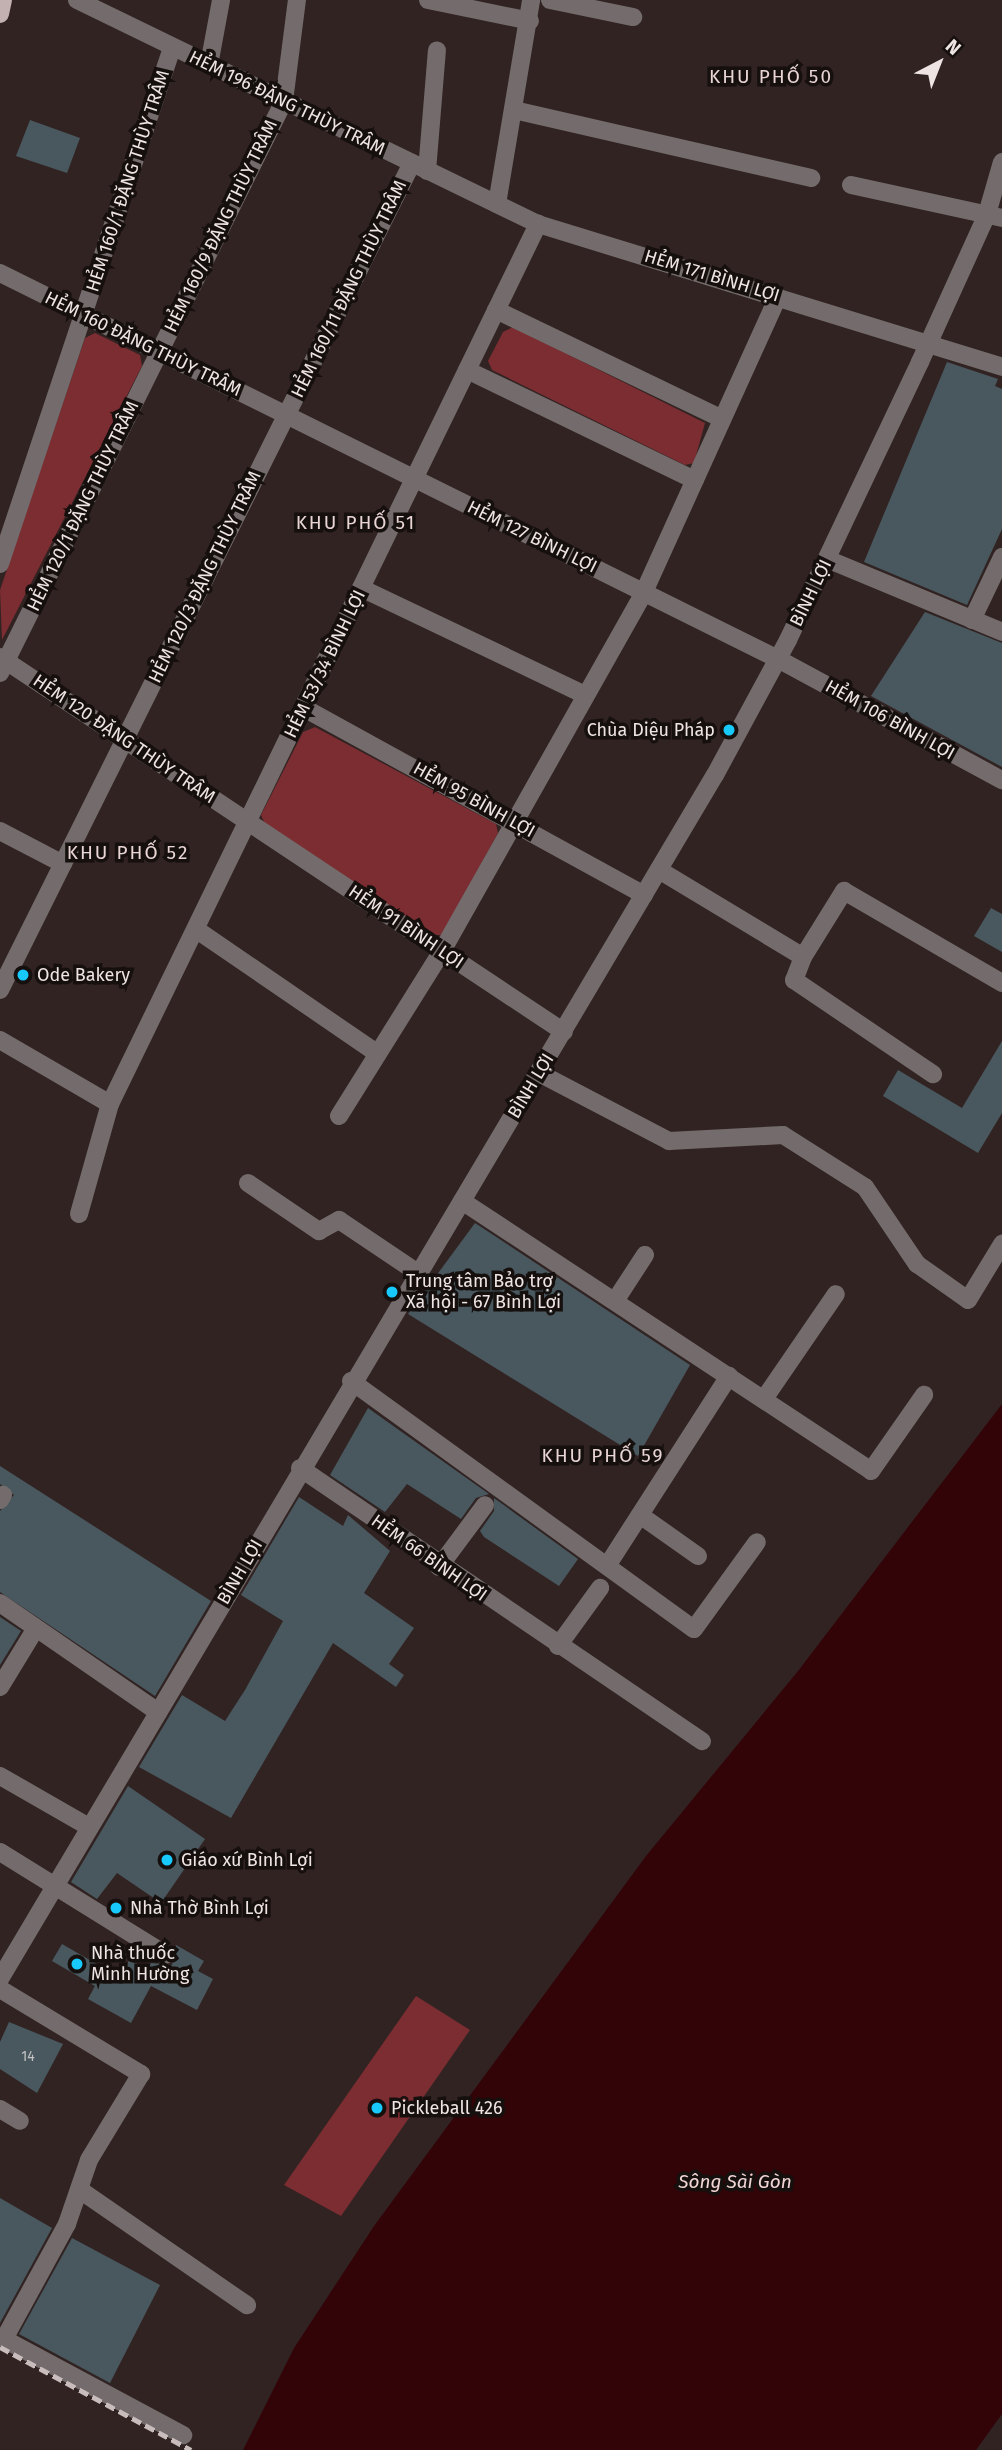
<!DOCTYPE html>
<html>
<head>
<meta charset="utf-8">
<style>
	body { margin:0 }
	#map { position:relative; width:1002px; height:2450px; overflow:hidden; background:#322323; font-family:"Fira Sans",sans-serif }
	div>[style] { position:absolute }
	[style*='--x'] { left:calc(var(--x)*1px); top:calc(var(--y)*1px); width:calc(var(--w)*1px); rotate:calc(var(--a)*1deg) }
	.green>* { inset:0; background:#7b2d31 }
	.water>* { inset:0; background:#320408 }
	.building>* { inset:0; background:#48585e }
	.minor>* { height:18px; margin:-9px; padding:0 9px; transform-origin:9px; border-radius:9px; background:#746c6c }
	.major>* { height:18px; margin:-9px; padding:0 9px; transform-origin:9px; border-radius:9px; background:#c2b1b0 }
	.rail>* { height:5px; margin-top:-2.5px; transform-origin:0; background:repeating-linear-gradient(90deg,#c8bdbc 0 10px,transparent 0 15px) }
	.dots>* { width:19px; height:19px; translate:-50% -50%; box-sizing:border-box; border:4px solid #150f0e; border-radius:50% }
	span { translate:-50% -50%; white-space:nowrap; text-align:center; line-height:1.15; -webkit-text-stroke:7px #150f0e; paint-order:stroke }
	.number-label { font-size:14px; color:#c4c1c2 }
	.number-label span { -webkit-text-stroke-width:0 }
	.street-label { font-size:18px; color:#eee4e3 }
	.poi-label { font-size:18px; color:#eee4e3 }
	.right { translate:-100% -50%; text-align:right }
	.left { translate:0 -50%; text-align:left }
	.neighbourhood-label { font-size:19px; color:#e9d5d4; letter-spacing:2px }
	.water-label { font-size:19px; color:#f1d5d4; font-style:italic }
	.north { position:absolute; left:904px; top:28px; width:70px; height:70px; -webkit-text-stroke:5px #150f0e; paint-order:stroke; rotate:42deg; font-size:19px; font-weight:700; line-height:28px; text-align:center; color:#eee4e3 }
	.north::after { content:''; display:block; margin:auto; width:24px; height:32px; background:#eee4e3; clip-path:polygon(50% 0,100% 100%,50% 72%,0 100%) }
</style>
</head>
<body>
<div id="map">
	<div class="green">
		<i style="clip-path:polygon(513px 327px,705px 423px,694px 463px,685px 465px,492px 370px,488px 361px,503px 332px)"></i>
		<i style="clip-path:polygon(95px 333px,140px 355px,142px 366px,2px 640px,0 590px,85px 338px)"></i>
		<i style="clip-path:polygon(315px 727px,496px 824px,498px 833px,442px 935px,433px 935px,265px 824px,261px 815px,303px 732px)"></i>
		<i style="clip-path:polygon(416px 1996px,470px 2030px,341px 2216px,284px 2185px)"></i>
	</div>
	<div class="water">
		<i style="clip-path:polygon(1002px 1404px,1002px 2414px,976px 2450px,243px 2450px,294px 2348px,374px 2226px,646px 1856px,798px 1671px)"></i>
	</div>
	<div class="building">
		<i style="clip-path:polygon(30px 120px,80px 138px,67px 173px,16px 156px)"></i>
		<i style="clip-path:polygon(947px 362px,998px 379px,995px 386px,1002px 389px,1002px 529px,967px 605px,864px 562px)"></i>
		<i style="clip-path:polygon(925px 612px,1002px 643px,1002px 767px,871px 696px)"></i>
		<i style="clip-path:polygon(991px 908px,1002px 914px,1002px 952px,974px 936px)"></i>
		<i style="clip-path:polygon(1002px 1041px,1002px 1113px,978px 1153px,883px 1096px,898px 1070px,962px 1108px)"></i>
		<i style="clip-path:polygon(475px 1223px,690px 1365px,638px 1456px,408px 1314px)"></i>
		<i style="clip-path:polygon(368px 1408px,489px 1494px,476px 1498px,461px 1519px,407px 1484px,385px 1512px,330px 1475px)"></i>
		<i style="clip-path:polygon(0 1466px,211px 1601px,155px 1696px,0 1592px,0 1511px,14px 1495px,0 1484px)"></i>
		<i style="clip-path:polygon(299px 1497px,343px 1526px,348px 1515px,390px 1551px,364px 1593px,414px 1628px,389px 1664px,404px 1675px,396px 1687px,333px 1643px,231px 1818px,139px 1767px,182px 1695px,225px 1721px,245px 1690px,283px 1621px,241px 1595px)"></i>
		<i style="clip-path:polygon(494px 1498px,578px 1559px,559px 1586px,484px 1537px,480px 1531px,494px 1511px)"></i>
		<i style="clip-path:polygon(0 1617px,21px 1631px,0 1665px)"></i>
		<i style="clip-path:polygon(128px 1786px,205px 1839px,161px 1903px,117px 1873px,97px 1899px,71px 1882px)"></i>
		<i style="clip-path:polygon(62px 1944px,121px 1978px,129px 1960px,148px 1969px,151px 1963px,172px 1965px,176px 1945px,204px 1961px,198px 1971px,213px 1979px,197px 2010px,151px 1986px,131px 2023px,88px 1999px,95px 1986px,52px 1961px)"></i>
		<i style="clip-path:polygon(9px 2022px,63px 2044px,37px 2093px,0 2069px,0 2042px)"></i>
		<i style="clip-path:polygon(0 2198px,52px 2228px,0 2323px)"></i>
		<i style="clip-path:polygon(72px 2238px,160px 2285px,110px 2383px,19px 2334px)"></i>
	</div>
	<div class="minor">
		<i style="--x:77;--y:0;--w:513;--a:25.92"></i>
		<i style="--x:538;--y:224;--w:486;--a:17.1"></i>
		<i style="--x:428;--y:0;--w:104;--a:11.6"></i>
		<i style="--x:550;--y:0;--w:85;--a:11.6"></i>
		<i style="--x:209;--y:65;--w:66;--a:-79.5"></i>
		<i style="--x:514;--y:110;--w:305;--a:12.9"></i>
		<i style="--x:427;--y:171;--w:121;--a:-85.3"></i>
		<i style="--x:851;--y:185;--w:155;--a:12.3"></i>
		<i style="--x:497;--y:204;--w:207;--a:-80.5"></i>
		<i style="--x:0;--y:273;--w:868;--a:26.39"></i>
		<i style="--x:778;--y:659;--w:255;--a:28.4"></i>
		<i style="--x:496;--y:310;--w:251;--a:25.7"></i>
		<i style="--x:467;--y:370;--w:253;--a:25.8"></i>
		<i style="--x:827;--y:559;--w:190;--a:22.6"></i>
		<i style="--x:0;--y:564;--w:544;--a:-71.57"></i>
		<i style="--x:361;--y:588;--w:248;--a:25.5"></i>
		<i style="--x:972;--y:620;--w:70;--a:-64.5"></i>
		<i style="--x:0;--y:657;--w:677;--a:33.62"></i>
		<i style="--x:0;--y:673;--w:639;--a:-63.6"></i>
		<i style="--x:284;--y:101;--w:102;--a:-82.7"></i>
		<i style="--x:304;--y:708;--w:388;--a:28.8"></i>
		<i style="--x:0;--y:831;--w:71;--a:27.6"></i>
		<i style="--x:659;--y:870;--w:168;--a:31.1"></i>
		<i style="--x:803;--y:957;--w:78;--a:-58.2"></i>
		<i style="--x:844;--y:891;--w:183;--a:30.2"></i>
		<i style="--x:197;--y:930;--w:219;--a:34.4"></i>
		<i style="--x:803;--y:957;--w:25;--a:111"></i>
		<i style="--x:794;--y:980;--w:168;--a:34.1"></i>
		<i style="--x:0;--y:990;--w:924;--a:-63.52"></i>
		<i style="--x:0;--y:1040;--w:127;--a:30.2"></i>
		<i style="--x:539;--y:1073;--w:147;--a:27.6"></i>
		<i style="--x:669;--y:1141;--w:114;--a:-3"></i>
		<i style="--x:783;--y:1135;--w:97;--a:32.4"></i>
		<i style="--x:865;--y:1187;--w:93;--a:56"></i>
		<i style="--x:917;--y:1264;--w:62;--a:35.2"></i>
		<i style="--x:968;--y:1300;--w:66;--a:-58.7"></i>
		<i style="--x:339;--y:1116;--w:195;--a:-58"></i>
		<i style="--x:442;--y:951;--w:412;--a:-60.6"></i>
		<i style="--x:644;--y:592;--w:324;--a:-65.6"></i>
		<i style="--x:248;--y:1183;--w:86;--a:34.1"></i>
		<i style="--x:319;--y:1231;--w:23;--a:-29"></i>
		<i style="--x:339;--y:1220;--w:95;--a:33.9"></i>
		<i style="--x:462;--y:1201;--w:490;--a:33.4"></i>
		<i style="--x:871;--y:1471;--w:93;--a:-55.1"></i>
		<i style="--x:79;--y:1214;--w:114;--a:-74.3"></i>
		<i style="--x:110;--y:1104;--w:979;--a:-64.06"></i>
		<i style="--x:615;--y:1301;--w:55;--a:-56.9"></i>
		<i style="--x:351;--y:1381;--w:423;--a:35.9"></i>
		<i style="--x:694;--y:1629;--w:107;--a:-54.1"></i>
		<i style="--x:764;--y:1399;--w:127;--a:-55.6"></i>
		<i style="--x:300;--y:1468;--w:486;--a:34.2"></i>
		<i style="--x:0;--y:1500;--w:6;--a:-59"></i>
		<i style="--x:640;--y:1515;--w:71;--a:35.3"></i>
		<i style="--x:607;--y:1566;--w:226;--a:-57.3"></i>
		<i style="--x:439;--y:1567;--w:77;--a:-53.4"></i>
		<i style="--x:0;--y:1603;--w:192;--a:34.6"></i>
		<i style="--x:558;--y:1646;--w:72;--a:-54.1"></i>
		<i style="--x:0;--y:1687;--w:69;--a:-58.6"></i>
		<i style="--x:0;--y:1776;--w:103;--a:29.8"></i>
		<i style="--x:0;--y:1852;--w:195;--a:31.8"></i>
		<i style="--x:0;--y:1979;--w:1400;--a:-59.3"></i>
		<i style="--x:715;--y:775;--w:153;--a:-61.6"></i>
		<i style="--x:788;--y:640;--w:308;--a:-64.6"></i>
		<i style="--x:920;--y:362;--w:162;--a:-65.6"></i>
		<i style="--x:987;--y:214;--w:54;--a:-73.9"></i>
		<i style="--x:0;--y:1989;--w:165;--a:31.1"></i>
		<i style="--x:141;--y:2074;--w:100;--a:121.2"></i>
		<i style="--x:89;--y:2160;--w:68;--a:109"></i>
		<i style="--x:67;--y:2224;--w:131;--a:118.7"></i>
		<i style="--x:0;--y:2109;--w:23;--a:31"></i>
		<i style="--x:80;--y:2190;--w:203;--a:34.6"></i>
		<i style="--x:0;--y:2337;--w:208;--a:28.2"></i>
	</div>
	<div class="major">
		<i style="--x:0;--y:14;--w:14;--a:-78"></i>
	</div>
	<div class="rail">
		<i style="--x:0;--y:2347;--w:217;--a:28.3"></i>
	</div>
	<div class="dots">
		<i style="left:729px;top:730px;background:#18cafc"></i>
		<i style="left:23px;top:975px;background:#18cafc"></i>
		<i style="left:392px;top:1292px;background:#18cafc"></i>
		<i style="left:167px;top:1860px;background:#18cafc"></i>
		<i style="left:116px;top:1908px;background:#18cafc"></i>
		<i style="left:77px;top:1964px;background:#18cafc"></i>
		<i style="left:377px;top:2108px;background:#18cafc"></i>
	</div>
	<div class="number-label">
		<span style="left:28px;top:2057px">14</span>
	</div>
	<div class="street-label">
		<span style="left:287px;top:103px;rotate:26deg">HẺM 196 ĐẶNG THÙY TRÂM</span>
		<span style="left:128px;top:181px;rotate:-72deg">HẺM 160/1 ĐẶNG THÙY TRÂM</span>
		<span style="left:221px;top:226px;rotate:-64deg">HẺM 160/9 ĐẶNG THÙY TRÂM</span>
		<span style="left:712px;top:276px;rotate:17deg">HẺM 171 BÌNH LỢI</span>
		<span style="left:349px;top:289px;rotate:-64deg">HẺM 160/11 ĐẶNG THÙY TRÂM</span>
		<span style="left:143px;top:344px;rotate:26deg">HẺM 160 ĐẶNG THÙY TRÂM</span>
		<span style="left:83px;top:506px;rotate:-64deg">HẺM 120/1 ĐẶNG THÙY TRÂM</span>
		<span style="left:532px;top:537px;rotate:26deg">HẺM 127 BÌNH LỢI</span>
		<span style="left:205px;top:577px;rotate:-64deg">HẺM 120/3 ĐẶNG THÙY TRÂM</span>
		<span style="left:811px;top:593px;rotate:-64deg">BÌNH LỢI</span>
		<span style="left:325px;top:664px;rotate:-64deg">HẺM 53/34 BÌNH LỢI</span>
		<span style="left:890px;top:720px;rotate:29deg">HẺM 106 BÌNH LỢI</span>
		<span style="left:124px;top:739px;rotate:34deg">HẺM 120 ĐẶNG THÙY TRÂM</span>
		<span style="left:474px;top:800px;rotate:29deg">HẺM 95 BÌNH LỢI</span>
		<span style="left:406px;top:927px;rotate:34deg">HẺM 91 BÌNH LỢI</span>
		<span style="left:531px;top:1086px;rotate:-59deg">BÌNH LỢI</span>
		<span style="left:429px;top:1558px;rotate:35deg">HẺM 66 BÌNH LỢI</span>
		<span style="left:240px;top:1572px;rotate:-60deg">BÌNH LỢI</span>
	</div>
	<div class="poi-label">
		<span class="right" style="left:715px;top:730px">Chùa Diệu Pháp</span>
		<span class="left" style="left:37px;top:975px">Ode Bakery</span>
		<span class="left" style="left:406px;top:1292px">Trung tâm Bảo trợ<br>Xã hội - 67 Bình Lợi</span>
		<span class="left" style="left:181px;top:1860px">Giáo xứ Bình Lợi</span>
		<span class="left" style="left:130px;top:1908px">Nhà Thờ Bình Lợi</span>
		<span class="left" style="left:91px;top:1964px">Nhà thuốc<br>Minh Hường</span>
		<span class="left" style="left:391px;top:2108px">Pickleball 426</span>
	</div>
	<div class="neighbourhood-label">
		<span style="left:771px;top:77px">KHU PHỐ 50</span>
		<span style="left:356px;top:523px">KHU PHỐ 51</span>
		<span style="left:128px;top:853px">KHU PHỐ 52</span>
		<span style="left:603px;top:1456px">KHU PHỐ 59</span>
	</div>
	<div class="water-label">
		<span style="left:735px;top:2182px">Sông Sài Gòn</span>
	</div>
	<div class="north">N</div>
</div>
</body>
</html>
